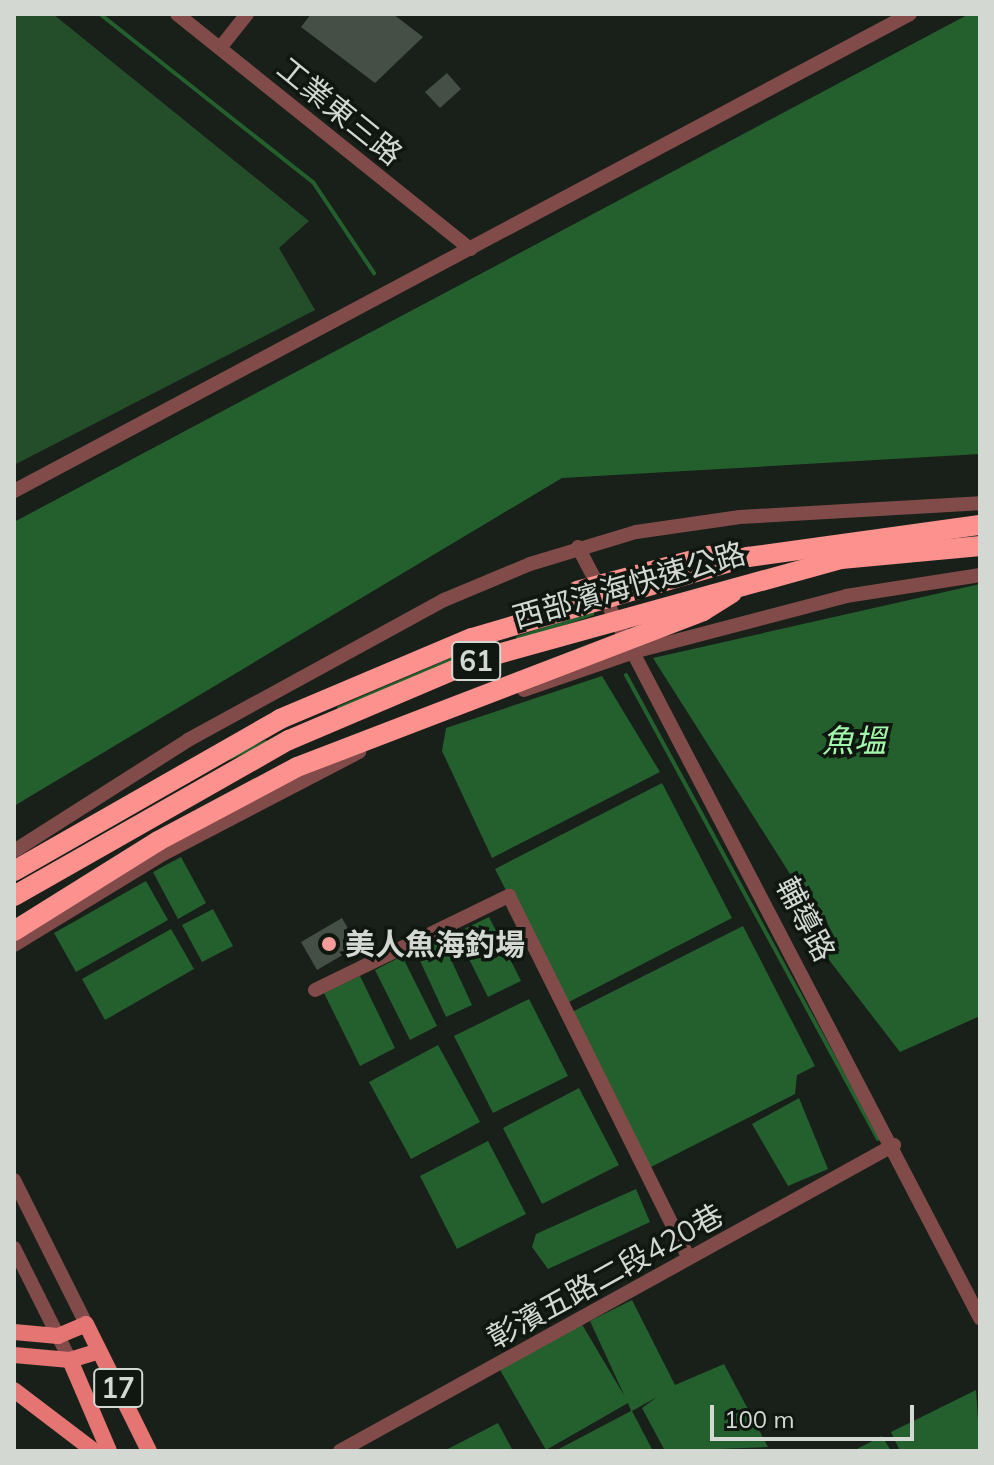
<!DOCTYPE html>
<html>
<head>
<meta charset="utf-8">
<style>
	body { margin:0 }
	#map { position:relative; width:994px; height:1465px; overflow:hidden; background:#182019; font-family:Mulish,"Noto Sans TC",sans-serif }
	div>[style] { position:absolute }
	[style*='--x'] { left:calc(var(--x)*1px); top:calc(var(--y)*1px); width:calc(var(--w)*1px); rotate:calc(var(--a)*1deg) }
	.green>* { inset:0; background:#244e2a }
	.water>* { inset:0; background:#23602d }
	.stream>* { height:4px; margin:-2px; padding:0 2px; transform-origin:2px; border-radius:2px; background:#23602d }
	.building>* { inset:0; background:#464f46 }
	.minor>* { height:14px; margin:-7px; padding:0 7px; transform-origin:7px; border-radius:7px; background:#804b49 }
	.major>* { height:16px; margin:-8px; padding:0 8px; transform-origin:8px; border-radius:8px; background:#e47573 }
	.highway>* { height:20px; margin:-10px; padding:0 10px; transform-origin:10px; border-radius:10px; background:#fd918e }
	.dots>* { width:22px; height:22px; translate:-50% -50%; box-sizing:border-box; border:4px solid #0f1710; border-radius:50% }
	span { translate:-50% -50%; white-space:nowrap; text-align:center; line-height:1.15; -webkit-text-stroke:7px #0f1710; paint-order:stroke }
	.shield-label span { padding:2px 6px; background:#0f1710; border:2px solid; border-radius:6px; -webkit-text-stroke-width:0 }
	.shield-label { font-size:28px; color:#d3d8d3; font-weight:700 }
	.street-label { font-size:30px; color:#d3d8d3 }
	.poi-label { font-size:30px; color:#d3d8d3; font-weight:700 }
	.left { translate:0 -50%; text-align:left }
	.water-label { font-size:32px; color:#a2f7ab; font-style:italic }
	.frame { position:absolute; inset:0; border:16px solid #d3d8d3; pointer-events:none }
	.scale { position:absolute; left:710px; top:1405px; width:204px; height:36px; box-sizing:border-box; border:4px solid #d3d8d3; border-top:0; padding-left:10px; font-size:24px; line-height:28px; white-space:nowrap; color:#d3d8d3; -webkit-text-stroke:6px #0f1710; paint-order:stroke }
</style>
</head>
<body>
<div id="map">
	<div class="green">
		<i style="clip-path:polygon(14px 14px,53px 14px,309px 221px,279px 248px,315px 310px,14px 465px)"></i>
	</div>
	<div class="water">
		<i style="clip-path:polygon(969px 14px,980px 14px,980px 454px,562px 478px,14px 806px,14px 522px)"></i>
		<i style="clip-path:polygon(980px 584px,980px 1016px,900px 1052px,816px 943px,790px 874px,653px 658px)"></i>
		<i style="clip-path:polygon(602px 676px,660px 772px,492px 858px,442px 751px,446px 728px)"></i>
		<i style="clip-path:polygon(662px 783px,732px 918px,565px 1004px,495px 869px)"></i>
		<i style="clip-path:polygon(181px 857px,206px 903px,178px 919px,153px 872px)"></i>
		<i style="clip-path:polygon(146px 881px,168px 920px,76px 972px,54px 933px)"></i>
		<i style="clip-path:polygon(213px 909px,233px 946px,202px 962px,182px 925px)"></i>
		<i style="clip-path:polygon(489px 917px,521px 981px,488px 997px,456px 933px)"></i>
		<i style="clip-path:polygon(743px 926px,815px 1066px,797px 1075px,795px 1094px,643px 1171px,564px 1016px)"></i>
		<i style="clip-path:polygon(171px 929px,194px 969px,105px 1020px,82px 979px)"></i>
		<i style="clip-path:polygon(441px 938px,472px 1005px,446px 1017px,415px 950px)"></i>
		<i style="clip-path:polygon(402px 956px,437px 1026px,410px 1040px,375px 970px)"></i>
		<i style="clip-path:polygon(360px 976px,395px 1048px,360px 1066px,324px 993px)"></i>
		<i style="clip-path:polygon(529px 999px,568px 1076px,493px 1113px,454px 1036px)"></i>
		<i style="clip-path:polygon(438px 1045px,480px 1122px,411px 1159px,369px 1082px)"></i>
		<i style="clip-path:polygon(579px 1088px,619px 1165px,542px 1204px,503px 1128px)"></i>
		<i style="clip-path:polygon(799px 1098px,828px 1169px,788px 1186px,752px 1124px)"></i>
		<i style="clip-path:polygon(488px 1141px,526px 1214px,457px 1249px,420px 1176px)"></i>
		<i style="clip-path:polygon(636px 1189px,650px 1222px,548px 1269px,532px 1247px,536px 1234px)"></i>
		<i style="clip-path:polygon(632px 1300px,675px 1385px,724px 1364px,768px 1447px,665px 1451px,642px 1408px,657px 1397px,632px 1411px,653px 1451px,555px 1451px,631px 1411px,628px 1403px,546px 1450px,499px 1368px,580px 1321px,625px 1397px,590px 1321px)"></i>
		<i style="clip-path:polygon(976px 1390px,980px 1451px,900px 1451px,891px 1432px)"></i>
		<i style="clip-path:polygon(498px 1423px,513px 1451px,444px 1451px)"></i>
		<i style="clip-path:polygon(882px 1436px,891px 1451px,853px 1451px)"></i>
	</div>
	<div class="stream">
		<i style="--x:100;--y:14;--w:271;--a:38.3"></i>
		<i style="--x:313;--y:182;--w:110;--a:56.2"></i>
		<i style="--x:518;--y:638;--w:78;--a:-18"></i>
		<i style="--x:626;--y:675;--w:528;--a:61.49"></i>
		<i style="--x:339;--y:708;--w:127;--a:-23.1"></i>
		<i style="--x:230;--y:758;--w:39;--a:-24"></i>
	</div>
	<div class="building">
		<i style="clip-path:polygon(311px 14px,393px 14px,423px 37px,375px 83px,301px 27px)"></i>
		<i style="clip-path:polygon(447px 73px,461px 89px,440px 108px,425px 92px)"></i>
		<i style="clip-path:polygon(342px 918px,358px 946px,317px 970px,301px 942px)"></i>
	</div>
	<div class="minor">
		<i style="--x:177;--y:14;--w:376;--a:38.7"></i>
		<i style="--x:220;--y:48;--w:43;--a:-51.5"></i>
		<i style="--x:14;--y:491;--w:1015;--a:-28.03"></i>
		<i style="--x:578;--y:547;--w:870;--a:62.46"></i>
		<i style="--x:524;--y:690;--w:120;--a:-19"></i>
		<i style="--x:637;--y:651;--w:216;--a:-14.7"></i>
		<i style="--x:846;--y:596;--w:136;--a:-8.9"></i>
		<i style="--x:14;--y:851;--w:206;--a:-32.5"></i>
		<i style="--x:188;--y:740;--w:292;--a:-28.7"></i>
		<i style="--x:444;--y:600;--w:93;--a:-22.7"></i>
		<i style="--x:530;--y:564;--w:111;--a:-16.8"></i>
		<i style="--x:636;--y:532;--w:105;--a:-8.2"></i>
		<i style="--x:740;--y:517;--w:240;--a:-3.3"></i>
		<i style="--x:14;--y:945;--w:177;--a:-31.4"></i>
		<i style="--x:165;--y:853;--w:219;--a:-27.5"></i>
		<i style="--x:315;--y:990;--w:216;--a:-25.9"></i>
		<i style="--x:509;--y:896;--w:404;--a:63.6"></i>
		<i style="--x:14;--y:1180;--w:161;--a:63.4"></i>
		<i style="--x:14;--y:1248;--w:125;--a:63.4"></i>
		<i style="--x:340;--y:1451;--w:633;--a:-28.91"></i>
	</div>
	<div class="major">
		<i style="--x:14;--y:1332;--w:44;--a:5.2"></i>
		<i style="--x:58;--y:1336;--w:30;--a:-23"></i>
		<i style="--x:86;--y:1324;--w:142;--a:63.6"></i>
		<i style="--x:14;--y:1355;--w:56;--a:5.1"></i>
		<i style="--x:70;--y:1360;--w:30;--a:-17"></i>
		<i style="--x:70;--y:1360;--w:99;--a:66.8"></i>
		<i style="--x:14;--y:1390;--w:101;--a:37.3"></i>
	</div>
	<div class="highway">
		<i style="--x:577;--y:591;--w:136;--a:-15"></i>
		<i style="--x:14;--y:871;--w:306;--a:-29.7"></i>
		<i style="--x:280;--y:719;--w:208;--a:-22.9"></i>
		<i style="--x:472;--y:638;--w:288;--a:-16.4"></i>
		<i style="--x:748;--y:557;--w:234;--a:-7.9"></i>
		<i style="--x:14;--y:896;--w:316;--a:-29.6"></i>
		<i style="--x:289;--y:740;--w:207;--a:-23"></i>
		<i style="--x:480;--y:659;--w:375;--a:-15.5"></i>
		<i style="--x:841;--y:559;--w:140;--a:-5.3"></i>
		<i style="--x:14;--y:931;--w:170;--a:-32"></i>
		<i style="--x:158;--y:841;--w:157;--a:-28"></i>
		<i style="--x:297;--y:767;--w:435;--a:-21"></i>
		<i style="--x:703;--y:611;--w:34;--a:-32"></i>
	</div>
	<div class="dots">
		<i style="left:329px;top:944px;background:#f59b98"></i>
	</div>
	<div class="shield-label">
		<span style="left:476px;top:661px">61</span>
		<span style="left:118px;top:1388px">17</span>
	</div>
	<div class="street-label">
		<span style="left:340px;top:111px;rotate:39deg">工業東三路</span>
		<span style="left:629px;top:585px;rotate:-16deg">西部濱海快速公路</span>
		<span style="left:806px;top:919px;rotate:62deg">輔導路</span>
		<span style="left:605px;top:1276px;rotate:-29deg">彰濱五路二段420巷</span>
	</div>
	<div class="poi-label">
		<span class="left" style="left:345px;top:944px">美人魚海釣場</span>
	</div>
	<div class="water-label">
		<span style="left:854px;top:740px">魚塭</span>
	</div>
	<div class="frame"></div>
	<div class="scale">100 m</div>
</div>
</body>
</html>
